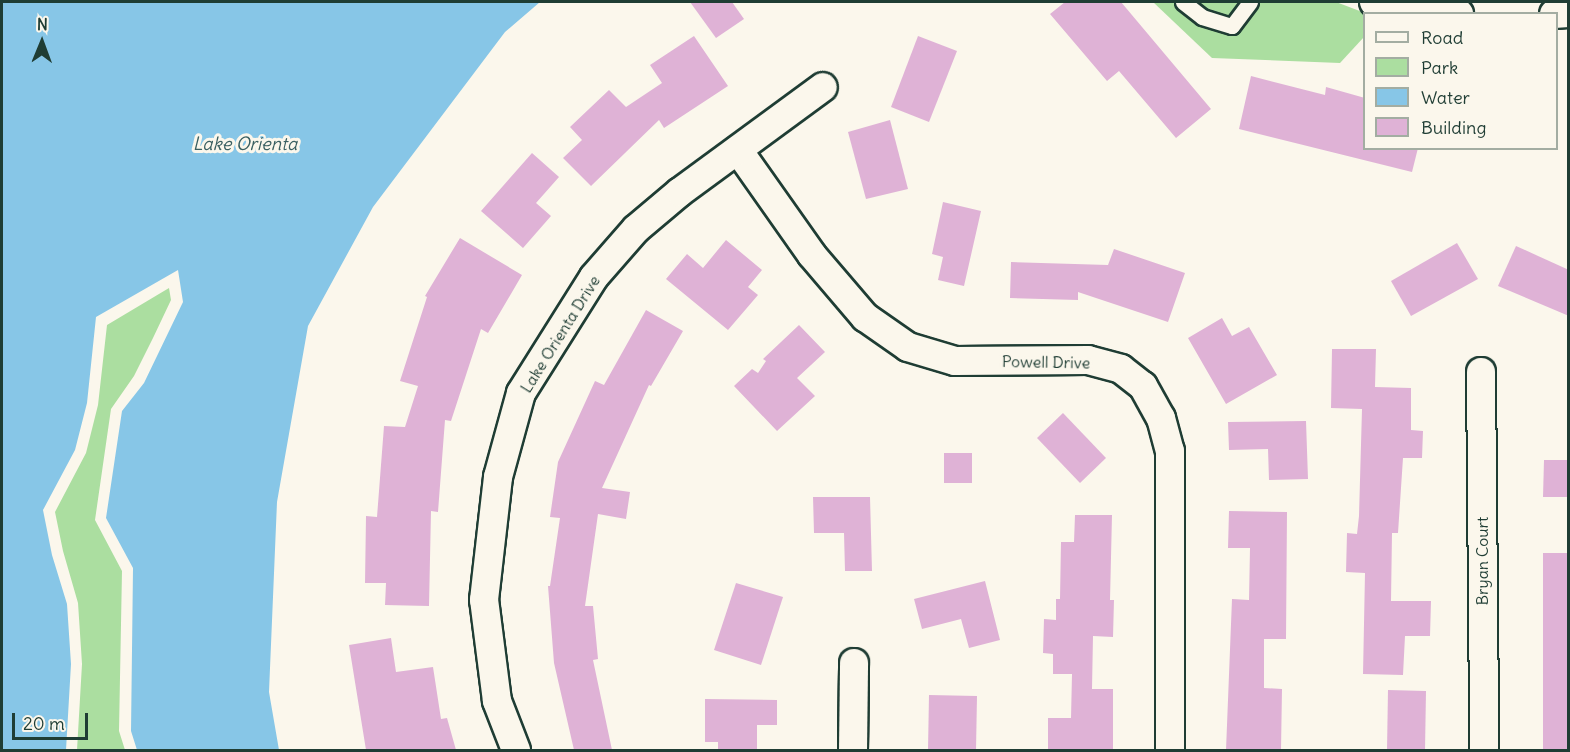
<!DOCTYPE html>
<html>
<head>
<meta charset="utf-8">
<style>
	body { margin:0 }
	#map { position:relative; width:1570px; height:752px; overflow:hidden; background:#fbf7ec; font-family:Delius,sans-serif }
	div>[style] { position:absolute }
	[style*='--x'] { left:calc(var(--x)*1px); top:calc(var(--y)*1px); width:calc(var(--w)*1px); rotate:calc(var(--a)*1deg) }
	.green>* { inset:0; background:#abdea0 }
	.water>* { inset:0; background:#87c6e7 }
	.building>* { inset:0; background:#dfb2d6 }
	.roads { filter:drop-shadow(2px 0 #1f3d34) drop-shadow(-2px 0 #1f3d34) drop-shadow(0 2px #1f3d34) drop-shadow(0 -2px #1f3d34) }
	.service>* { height:15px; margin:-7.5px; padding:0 7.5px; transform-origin:7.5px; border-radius:7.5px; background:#fbf7ec }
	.minor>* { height:28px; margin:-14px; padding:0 14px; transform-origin:14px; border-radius:14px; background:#fbf7ec }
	span { translate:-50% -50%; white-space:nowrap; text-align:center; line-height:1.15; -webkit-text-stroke:6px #fbf7ec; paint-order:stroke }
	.street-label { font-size:16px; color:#1f3d34 }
	.water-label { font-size:18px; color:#395f61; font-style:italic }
	.frame { position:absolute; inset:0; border:3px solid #1f3d34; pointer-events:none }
	.legend { position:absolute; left:1363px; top:12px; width:195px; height:138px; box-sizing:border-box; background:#fbf7ec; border:2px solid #a3ada2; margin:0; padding:8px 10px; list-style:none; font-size:18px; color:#1f3d34 }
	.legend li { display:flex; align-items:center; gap:12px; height:30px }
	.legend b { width:30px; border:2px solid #a3ada2 }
	.north { position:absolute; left:12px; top:12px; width:60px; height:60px; -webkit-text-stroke:4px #fbf7ec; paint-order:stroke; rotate:1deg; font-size:16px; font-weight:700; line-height:24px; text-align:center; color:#1f3d34 }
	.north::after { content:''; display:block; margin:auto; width:21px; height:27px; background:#1f3d34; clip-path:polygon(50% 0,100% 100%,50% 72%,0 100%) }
	.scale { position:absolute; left:12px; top:713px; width:76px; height:27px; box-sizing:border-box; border:3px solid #1f3d34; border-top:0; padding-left:8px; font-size:18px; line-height:21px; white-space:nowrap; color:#1f3d34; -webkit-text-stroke:4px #fbf7ec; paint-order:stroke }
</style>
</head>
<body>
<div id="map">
	<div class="green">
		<i style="clip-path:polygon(1153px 2px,1336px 2px,1365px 13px,1364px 37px,1340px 63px,1212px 58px)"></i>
		<i style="clip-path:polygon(169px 288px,171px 300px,153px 338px,134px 376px,111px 409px,95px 520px,122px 571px,119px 731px,125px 750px,77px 750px,82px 664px,78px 603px,63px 551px,55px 512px,86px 453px,98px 405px,107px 325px)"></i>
	</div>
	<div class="water">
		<i style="clip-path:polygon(2px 2px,540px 2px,505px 32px,373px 207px,308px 326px,277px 502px,269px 692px,279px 750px,137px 750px,131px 731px,133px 568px,106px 518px,122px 411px,144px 383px,183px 302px,178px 270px,96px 317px,87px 403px,75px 450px,43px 510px,52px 555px,67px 604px,71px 664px,66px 750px,2px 750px)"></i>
	</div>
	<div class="building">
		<i style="clip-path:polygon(690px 2px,732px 2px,744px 19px,716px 38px)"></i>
		<i style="clip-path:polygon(1065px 2px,1121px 2px,1211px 109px,1176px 138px,1119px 71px,1107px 81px,1050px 14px)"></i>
		<i style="clip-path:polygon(694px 36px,728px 86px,664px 128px,659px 120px,591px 186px,563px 158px,582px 140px,570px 127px,609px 90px,626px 107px,662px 83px,650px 65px)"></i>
		<i style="clip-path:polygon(918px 36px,957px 51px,929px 122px,891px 107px)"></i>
		<i style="clip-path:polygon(1251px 76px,1325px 95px,1326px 87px,1365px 98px,1365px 148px,1418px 148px,1412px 172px,1239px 129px)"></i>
		<i style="clip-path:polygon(890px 120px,908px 189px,866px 199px,848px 132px)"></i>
		<i style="clip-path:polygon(532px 153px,559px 177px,536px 203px,551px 216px,523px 248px,481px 211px)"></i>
		<i style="clip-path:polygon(943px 202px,981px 211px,964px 286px,938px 280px,943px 257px,932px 254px)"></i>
		<i style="clip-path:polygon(460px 238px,522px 275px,488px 333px,481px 329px,451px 421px,445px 420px,438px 512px,431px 511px,429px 606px,385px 605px,386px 583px,365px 583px,366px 516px,377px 517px,384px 426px,405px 427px,418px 386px,400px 381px,427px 297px,425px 296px)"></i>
		<i style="clip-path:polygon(726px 240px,762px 270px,748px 287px,758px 295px,728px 330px,666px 279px,687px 254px,703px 268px)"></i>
		<i style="clip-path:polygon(1457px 243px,1478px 279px,1411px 316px,1391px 281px)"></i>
		<i style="clip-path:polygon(1516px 246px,1569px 270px,1569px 316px,1498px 286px)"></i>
		<i style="clip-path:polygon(1114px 249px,1185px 273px,1168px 322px,1078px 292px,1078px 300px,1010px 298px,1011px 262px,1108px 265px)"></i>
		<i style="clip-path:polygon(646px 310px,683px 331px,651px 386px,649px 385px,602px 488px,630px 492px,626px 519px,598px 514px,585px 606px,593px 606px,598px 659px,593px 660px,612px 750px,574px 750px,554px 663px,548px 586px,550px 586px,560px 518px,550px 517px,558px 462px,595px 381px,604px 385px)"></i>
		<i style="clip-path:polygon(1222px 318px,1232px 336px,1249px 327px,1277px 375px,1226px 404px,1188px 338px)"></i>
		<i style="clip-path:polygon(799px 325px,825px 352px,797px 378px,815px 396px,777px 431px,734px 386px,752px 369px,758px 373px,766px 361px,763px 359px)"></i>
		<i style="clip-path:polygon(1332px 349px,1376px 349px,1375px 387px,1411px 388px,1411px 430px,1423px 431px,1422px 458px,1403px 458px,1398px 533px,1392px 533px,1391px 601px,1431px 601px,1430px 636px,1405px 636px,1403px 675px,1363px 674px,1365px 573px,1346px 572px,1347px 533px,1357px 534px,1359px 516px,1362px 409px,1331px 408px)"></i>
		<i style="clip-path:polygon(1063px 413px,1106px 458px,1080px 483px,1037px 438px)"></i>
		<i style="clip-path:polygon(1306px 421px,1308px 479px,1269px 480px,1268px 449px,1229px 450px,1228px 422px)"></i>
		<i style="clip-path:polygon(944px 453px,972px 453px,972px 483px,944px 483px)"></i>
		<i style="clip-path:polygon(1544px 460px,1569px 460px,1569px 497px,1543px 497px)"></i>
		<i style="clip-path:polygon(813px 497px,870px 497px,872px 571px,845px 571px,844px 533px,814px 533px)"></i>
		<i style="clip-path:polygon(1229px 511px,1287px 512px,1286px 639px,1264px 639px,1264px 688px,1282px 689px,1281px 750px,1226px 750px,1232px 599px,1249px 600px,1250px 548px,1228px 548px)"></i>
		<i style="clip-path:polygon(1075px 515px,1112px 515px,1110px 600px,1114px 600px,1113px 637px,1093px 636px,1092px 689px,1113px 689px,1113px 750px,1048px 750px,1048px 718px,1071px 718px,1072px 674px,1053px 674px,1053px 654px,1043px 653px,1044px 619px,1056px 620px,1056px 599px,1060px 599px,1061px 542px,1074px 542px)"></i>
		<i style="clip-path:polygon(1543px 553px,1569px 553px,1569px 750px,1543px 750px)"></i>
		<i style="clip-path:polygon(985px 581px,1000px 640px,969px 648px,961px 619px,922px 629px,914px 599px)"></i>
		<i style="clip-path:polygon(736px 583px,783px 597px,761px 665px,714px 650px)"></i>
		<i style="clip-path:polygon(391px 638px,396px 672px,433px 667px,441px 719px,447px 718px,456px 750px,366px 750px,349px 645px)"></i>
		<i style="clip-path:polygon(1388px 690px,1426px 691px,1425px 750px,1387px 750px)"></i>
		<i style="clip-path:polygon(929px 695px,977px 696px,976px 750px,928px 750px)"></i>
		<i style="clip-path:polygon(705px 699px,777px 700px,777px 725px,757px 725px,757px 750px,718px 750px,718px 742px,705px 742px)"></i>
	</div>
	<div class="roads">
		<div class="service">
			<i style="--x:1183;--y:2;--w:24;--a:38"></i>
			<i style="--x:1202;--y:17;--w:31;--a:17"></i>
			<i style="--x:1232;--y:26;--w:30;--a:-53"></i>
		</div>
		<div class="minor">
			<i style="--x:1374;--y:2;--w:86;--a:8"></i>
			<i style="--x:1554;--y:14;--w:14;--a:-4"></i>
			<i style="--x:738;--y:150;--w:128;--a:54.8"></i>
			<i style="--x:812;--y:255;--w:82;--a:49.5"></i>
			<i style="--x:865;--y:317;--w:52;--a:34.9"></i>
			<i style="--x:908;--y:347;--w:49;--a:16.6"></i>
			<i style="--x:955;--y:361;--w:133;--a:-0.4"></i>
			<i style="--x:1088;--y:360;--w:34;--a:15"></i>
			<i style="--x:1121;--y:369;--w:28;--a:38"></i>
			<i style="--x:1143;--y:386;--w:37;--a:61"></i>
			<i style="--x:1161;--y:418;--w:34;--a:75"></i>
			<i style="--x:1170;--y:451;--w:299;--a:90"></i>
			<i style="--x:1481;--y:372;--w:378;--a:89.5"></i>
			<i style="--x:516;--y:750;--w:53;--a:-111.2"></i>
			<i style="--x:497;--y:701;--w:102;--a:-97.3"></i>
			<i style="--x:484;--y:600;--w:124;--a:-83.5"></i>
			<i style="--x:498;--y:477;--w:87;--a:-74.7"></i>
			<i style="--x:521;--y:393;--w:137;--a:-57.8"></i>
			<i style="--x:594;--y:277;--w:64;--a:-48.8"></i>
			<i style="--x:636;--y:229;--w:57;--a:-40.1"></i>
			<i style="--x:680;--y:192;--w:177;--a:-36.3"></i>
			<i style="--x:853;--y:750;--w:87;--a:-89.3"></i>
		</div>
	</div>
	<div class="street-label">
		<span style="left:560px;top:334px;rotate:-58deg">Lake Orienta Drive</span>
		<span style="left:1046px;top:362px;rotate:1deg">Powell Drive</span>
		<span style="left:1482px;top:561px;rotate:-90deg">Bryan Court</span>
	</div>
	<div class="water-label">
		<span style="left:245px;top:144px">Lake Orienta</span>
	</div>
	<div class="frame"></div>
	<ul class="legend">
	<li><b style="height:8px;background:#fbf7ec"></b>Road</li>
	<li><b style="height:16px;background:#abdea0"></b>Park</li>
	<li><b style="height:16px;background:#87c6e7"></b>Water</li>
	<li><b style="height:16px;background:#dfb2d6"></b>Building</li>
	</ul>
	<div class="north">N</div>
	<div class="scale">20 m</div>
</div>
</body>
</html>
